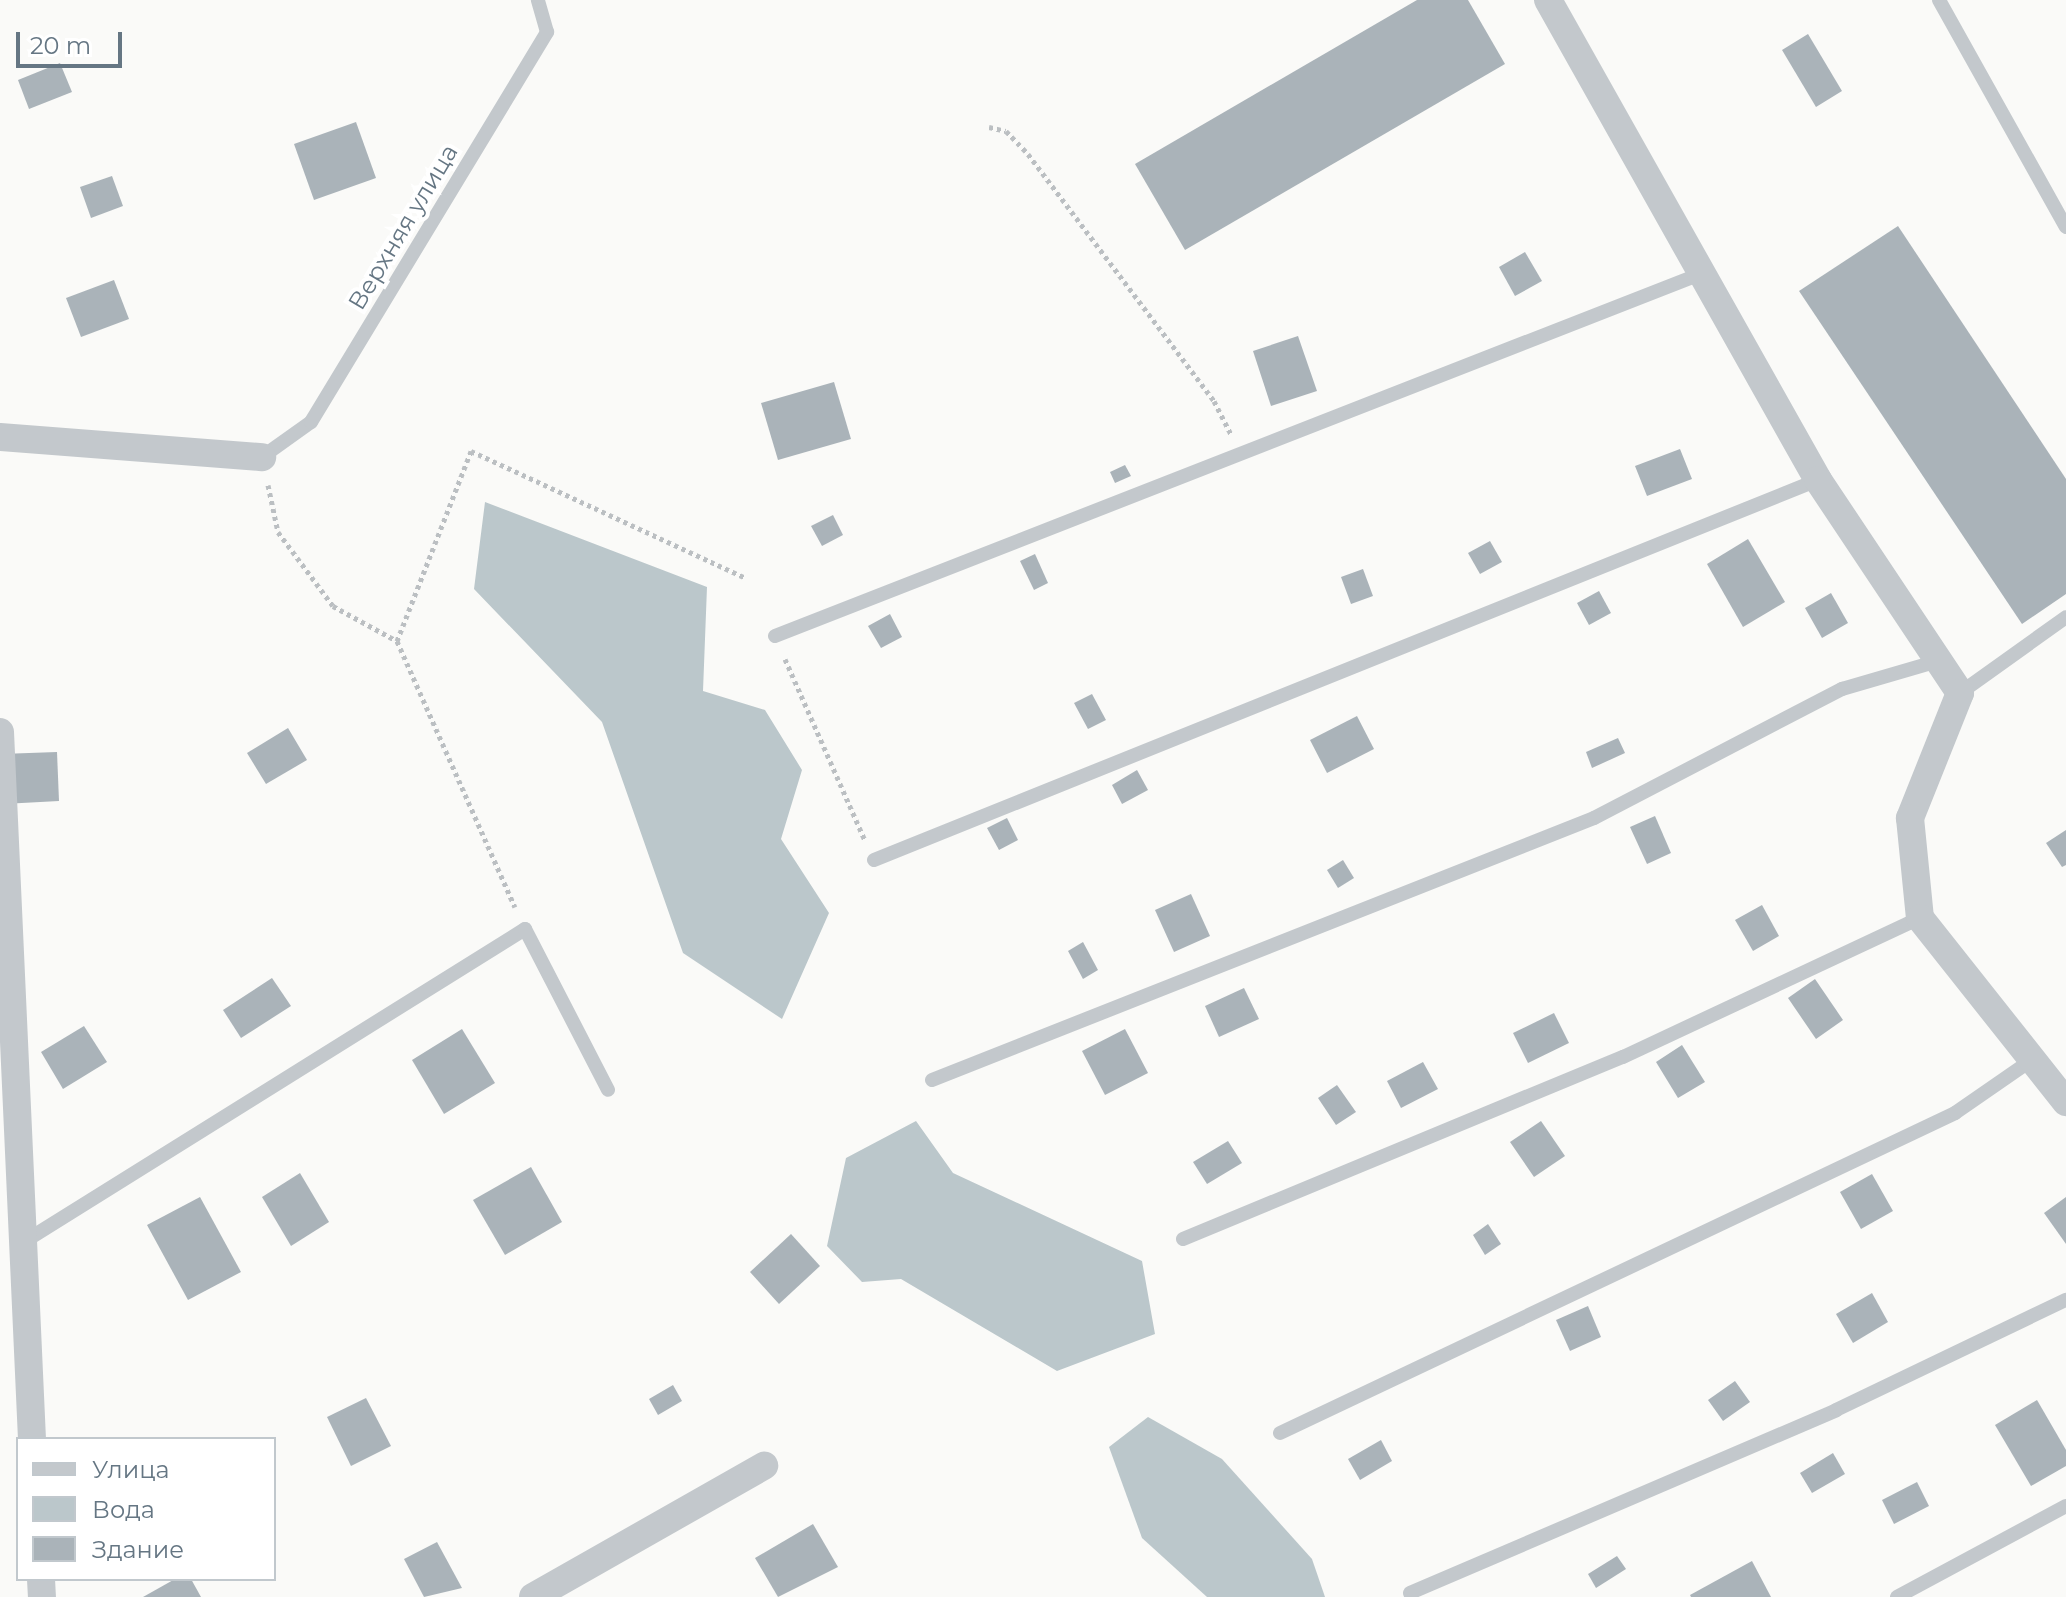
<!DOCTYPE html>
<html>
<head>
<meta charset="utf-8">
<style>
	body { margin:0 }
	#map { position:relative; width:2066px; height:1597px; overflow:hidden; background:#fafaf8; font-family:Montserrat,sans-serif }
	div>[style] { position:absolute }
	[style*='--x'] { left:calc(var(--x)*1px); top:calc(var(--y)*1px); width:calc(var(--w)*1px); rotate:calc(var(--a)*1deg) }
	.water>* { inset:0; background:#bbc7cb }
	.building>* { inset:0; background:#aab3b9 }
	.path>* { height:5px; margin-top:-2.5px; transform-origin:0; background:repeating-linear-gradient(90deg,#bbbfc2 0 4px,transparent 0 8px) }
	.service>* { height:14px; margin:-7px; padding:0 7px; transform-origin:7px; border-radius:7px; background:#c3c8cc }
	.minor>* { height:28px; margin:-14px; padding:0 14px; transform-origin:14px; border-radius:14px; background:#c3c8cc }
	span { translate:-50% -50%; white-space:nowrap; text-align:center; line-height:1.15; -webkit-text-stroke:8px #fff; paint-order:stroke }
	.street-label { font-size:24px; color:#657683 }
	.legend { position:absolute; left:16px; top:1437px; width:260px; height:144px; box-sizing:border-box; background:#fff; border:2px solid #c1c8cd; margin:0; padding:10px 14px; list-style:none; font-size:24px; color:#657683 }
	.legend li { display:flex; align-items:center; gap:16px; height:40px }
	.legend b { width:40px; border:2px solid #c1c8cd }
	.scale { position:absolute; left:16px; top:32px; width:106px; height:36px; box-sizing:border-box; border:4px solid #657683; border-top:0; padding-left:10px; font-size:24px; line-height:28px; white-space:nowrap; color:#657683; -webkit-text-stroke:6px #fff; paint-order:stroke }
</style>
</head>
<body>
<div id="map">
	<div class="water">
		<i style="clip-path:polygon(485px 502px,707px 587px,703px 691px,765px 710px,802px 770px,781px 839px,829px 913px,782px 1019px,683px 953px,602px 722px,474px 589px)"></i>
		<i style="clip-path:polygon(916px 1121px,953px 1173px,1142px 1261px,1155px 1334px,1057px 1371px,901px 1279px,862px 1282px,827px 1246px,846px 1158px)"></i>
		<i style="clip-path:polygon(1148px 1417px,1222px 1459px,1312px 1559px,1325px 1597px,1207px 1597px,1142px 1538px,1109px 1447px)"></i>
	</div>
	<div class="building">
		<i style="clip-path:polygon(1417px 0,1468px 0,1505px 64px,1185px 250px,1135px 164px)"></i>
		<i style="clip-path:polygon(1808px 34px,1842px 91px,1816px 107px,1782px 50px)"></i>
		<i style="clip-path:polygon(60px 63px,72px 92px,29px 109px,18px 80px)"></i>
		<i style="clip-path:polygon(356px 122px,376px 178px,314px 200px,294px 144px)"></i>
		<i style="clip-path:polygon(112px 176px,123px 206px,91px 218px,80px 187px)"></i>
		<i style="clip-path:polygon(1898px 226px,2066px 479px,2066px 594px,2022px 624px,1799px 291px)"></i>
		<i style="clip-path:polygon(1525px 252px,1542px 281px,1515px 296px,1499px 267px)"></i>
		<i style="clip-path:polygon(114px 280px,129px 319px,81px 337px,66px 298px)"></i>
		<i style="clip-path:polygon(1298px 336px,1317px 391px,1271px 406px,1253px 351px)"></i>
		<i style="clip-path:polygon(834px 382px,851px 439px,778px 460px,761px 403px)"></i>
		<i style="clip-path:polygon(1680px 449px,1692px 479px,1647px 496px,1635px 466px)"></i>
		<i style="clip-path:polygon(1125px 465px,1131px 476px,1115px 483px,1110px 472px)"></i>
		<i style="clip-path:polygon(833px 515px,843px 535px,822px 546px,811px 526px)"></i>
		<i style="clip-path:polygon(1748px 539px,1785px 602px,1743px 627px,1707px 564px)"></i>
		<i style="clip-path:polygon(1490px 541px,1502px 562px,1480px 574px,1468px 553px)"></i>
		<i style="clip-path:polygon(1035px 554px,1048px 583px,1034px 590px,1020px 561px)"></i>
		<i style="clip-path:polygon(1363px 569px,1373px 596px,1351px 604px,1341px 577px)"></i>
		<i style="clip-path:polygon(1599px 591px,1611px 613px,1589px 625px,1577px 603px)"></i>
		<i style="clip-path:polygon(1831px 593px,1848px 623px,1822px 638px,1805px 608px)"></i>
		<i style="clip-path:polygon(890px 614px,902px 637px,881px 648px,868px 626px)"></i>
		<i style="clip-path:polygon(1092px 694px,1106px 720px,1088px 729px,1074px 703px)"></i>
		<i style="clip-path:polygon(1357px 716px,1374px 749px,1327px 773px,1310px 740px)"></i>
		<i style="clip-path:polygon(288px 728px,307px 760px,266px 784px,247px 753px)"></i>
		<i style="clip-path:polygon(1618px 738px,1625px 753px,1592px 768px,1586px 752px)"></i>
		<i style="clip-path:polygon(57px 752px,59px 801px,3px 804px,1px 754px)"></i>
		<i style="clip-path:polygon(1137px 770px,1148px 790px,1122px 804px,1112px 785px)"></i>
		<i style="clip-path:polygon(1655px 816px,1671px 853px,1647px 864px,1630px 827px)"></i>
		<i style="clip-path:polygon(1007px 818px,1018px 840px,999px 850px,987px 828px)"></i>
		<i style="clip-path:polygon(2066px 830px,2066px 865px,2062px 867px,2046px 843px)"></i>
		<i style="clip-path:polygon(1343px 860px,1354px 878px,1338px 888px,1327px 870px)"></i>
		<i style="clip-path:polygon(1191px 894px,1210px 936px,1174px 952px,1155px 910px)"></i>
		<i style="clip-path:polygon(1762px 905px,1779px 936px,1753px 951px,1735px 920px)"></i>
		<i style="clip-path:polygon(1083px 942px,1098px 970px,1083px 979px,1068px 951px)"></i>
		<i style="clip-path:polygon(272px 978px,291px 1006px,241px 1038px,223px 1010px)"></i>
		<i style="clip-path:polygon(1815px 979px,1843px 1020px,1816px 1039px,1788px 998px)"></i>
		<i style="clip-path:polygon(1244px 988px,1259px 1019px,1219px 1037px,1205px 1006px)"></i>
		<i style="clip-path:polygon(1554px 1013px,1569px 1043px,1528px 1063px,1513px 1033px)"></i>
		<i style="clip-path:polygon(84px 1026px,107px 1062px,63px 1089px,41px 1052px)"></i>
		<i style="clip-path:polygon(462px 1029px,495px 1083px,444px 1114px,412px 1060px)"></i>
		<i style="clip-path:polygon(1125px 1029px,1148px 1073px,1105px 1095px,1082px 1051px)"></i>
		<i style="clip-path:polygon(1682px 1045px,1705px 1082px,1678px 1098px,1656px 1062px)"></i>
		<i style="clip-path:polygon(1423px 1062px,1438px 1089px,1401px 1108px,1387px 1081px)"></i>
		<i style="clip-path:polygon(1337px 1085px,1356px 1112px,1336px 1125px,1318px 1098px)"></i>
		<i style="clip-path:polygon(1541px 1121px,1565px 1156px,1534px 1177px,1510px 1142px)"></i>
		<i style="clip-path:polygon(1228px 1141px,1242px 1163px,1207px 1184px,1193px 1162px)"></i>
		<i style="clip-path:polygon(531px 1167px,562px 1222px,505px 1255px,473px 1200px)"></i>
		<i style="clip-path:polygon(300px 1173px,329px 1222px,291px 1246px,262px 1197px)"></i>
		<i style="clip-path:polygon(1872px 1174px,1893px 1211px,1861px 1229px,1840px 1192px)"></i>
		<i style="clip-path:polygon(200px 1197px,241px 1272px,188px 1300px,147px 1225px)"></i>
		<i style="clip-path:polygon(2066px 1197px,2066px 1244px,2044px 1213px)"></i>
		<i style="clip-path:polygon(1488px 1224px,1501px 1244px,1485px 1255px,1473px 1235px)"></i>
		<i style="clip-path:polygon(791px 1234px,820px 1266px,779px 1304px,750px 1272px)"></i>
		<i style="clip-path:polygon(1872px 1293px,1888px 1322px,1853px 1343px,1836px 1314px)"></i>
		<i style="clip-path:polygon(1588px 1306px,1601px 1337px,1570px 1351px,1556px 1320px)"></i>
		<i style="clip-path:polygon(1735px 1381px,1750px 1402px,1723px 1421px,1708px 1400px)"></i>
		<i style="clip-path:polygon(673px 1385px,682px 1401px,658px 1415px,649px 1399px)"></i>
		<i style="clip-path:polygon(366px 1398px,391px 1446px,351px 1466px,327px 1417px)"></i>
		<i style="clip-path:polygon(2037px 1400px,2066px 1450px,2066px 1466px,2031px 1486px,1995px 1425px)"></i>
		<i style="clip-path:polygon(1381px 1440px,1392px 1461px,1360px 1480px,1348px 1459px)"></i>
		<i style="clip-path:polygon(1833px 1453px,1845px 1474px,1812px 1493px,1800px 1473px)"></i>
		<i style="clip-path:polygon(1917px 1482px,1929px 1506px,1894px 1524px,1882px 1500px)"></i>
		<i style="clip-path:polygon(813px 1524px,838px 1567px,778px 1597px,755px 1558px)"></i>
		<i style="clip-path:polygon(437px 1542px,462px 1588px,424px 1597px,404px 1559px)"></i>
		<i style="clip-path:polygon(1617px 1556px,1626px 1569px,1596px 1588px,1588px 1574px)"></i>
		<i style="clip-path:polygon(1752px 1561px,1771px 1597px,1691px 1597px,1690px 1595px)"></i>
		<i style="clip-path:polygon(175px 1579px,191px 1579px,201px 1597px,143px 1597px)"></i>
	</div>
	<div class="path">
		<i style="--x:989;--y:127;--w:17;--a:13"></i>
		<i style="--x:1006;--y:131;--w:32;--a:46"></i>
		<i style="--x:1028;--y:154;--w:309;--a:53"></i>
		<i style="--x:1214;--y:401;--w:37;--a:63"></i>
		<i style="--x:268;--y:485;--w:48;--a:78"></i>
		<i style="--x:278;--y:532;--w:92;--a:53.4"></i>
		<i style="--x:333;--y:606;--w:73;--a:28.7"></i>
		<i style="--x:397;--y:641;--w:204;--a:-68.7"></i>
		<i style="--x:471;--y:451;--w:301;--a:24.8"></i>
		<i style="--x:397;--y:641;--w:291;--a:66.1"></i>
		<i style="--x:785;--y:659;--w:198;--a:66.2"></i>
	</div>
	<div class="service">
		<i style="--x:1939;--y:0;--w:260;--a:60.8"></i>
		<i style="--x:262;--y:457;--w:60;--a:-35.5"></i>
		<i style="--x:311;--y:422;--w:456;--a:-58.8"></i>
		<i style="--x:547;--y:32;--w:33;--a:-106"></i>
		<i style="--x:775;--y:636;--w:993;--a:-21.37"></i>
		<i style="--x:1960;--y:693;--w:130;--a:-35.6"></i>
		<i style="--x:874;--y:860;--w:1018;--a:-21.93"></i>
		<i style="--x:932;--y:1080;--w:712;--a:-21.59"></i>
		<i style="--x:1594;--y:818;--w:280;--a:-27.5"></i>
		<i style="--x:1842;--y:689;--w:100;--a:-16.3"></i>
		<i style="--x:1183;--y:1239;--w:476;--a:-22.5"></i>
		<i style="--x:1623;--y:1057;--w:328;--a:-25.1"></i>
		<i style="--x:22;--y:1243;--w:593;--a:-31.97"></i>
		<i style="--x:525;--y:929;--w:181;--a:62.7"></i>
		<i style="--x:1280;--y:1433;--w:747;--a:-25.36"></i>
		<i style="--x:1955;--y:1113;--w:91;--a:-34.7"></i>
		<i style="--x:1410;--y:1593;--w:464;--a:-23.2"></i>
		<i style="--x:1836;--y:1410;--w:255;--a:-25.6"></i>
		<i style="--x:1897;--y:1597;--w:192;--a:-28.3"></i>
	</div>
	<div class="minor">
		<i style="--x:1548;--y:0;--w:551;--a:60.64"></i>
		<i style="--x:1818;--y:480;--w:256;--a:56.3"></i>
		<i style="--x:1960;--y:693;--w:135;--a:111.8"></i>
		<i style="--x:1910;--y:818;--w:100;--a:84.3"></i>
		<i style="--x:1920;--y:918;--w:235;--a:51.6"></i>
		<i style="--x:0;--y:437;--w:263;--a:4.4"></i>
		<i style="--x:0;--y:732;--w:708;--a:87.41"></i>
		<i style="--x:41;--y:1579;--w:18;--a:87"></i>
		<i style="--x:533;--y:1597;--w:266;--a:-29.6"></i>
	</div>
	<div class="street-label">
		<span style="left:403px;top:227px;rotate:-59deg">Верхняя улица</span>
	</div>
	<ul class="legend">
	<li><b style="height:10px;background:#c3c8cc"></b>Улица</li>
	<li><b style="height:22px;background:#bbc7cb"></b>Вода</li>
	<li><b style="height:22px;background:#aab3b9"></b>Здание</li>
	</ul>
	<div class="scale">20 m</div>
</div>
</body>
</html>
